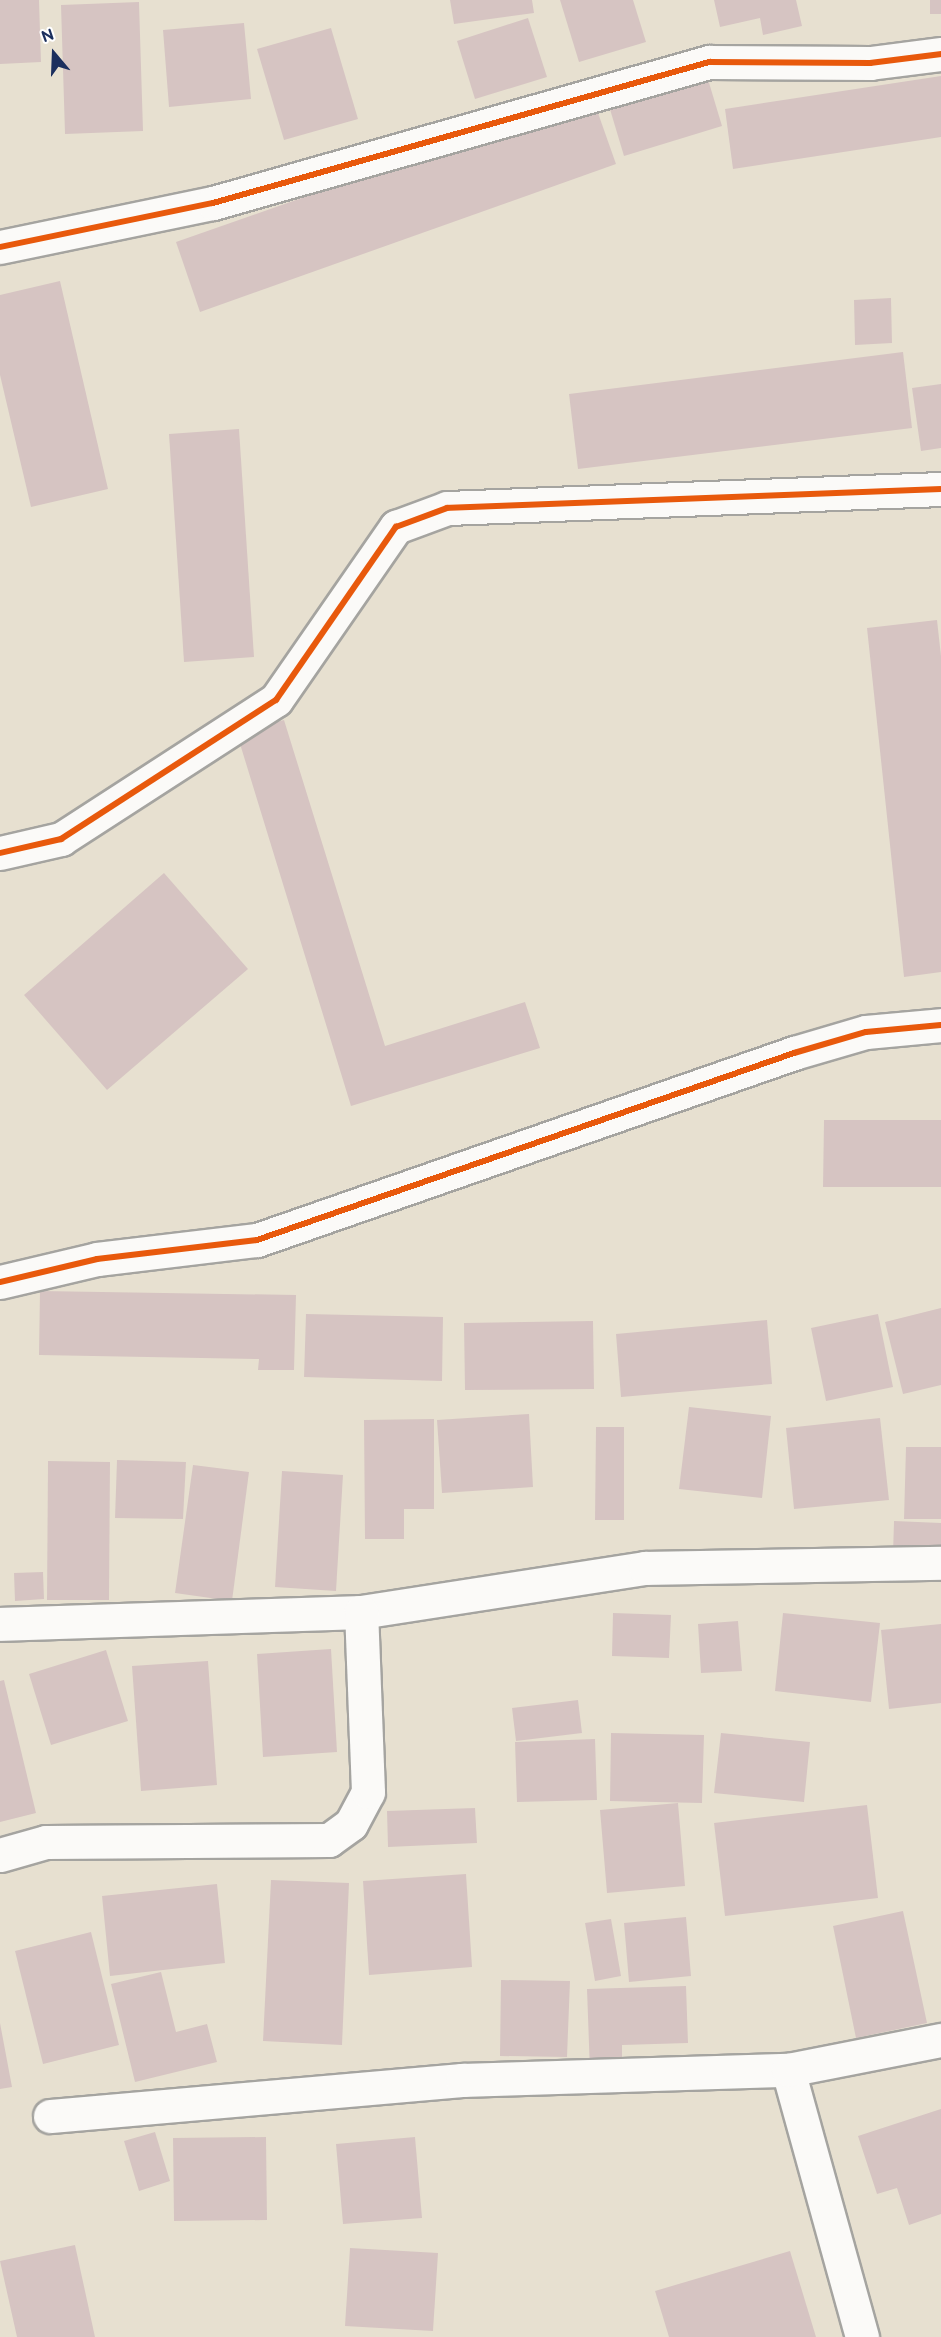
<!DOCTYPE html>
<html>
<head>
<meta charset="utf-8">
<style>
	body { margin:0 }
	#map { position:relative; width:941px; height:2337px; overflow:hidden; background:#e7e0d0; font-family:"Balsamiq Sans",sans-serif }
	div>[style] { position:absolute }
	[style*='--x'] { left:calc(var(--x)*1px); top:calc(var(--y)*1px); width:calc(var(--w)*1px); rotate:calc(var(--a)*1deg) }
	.building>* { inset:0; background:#d6c4c2 }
	.roads { filter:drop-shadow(2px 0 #a5a4a0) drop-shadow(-2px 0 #a5a4a0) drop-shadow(0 2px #a5a4a0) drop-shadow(0 -2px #a5a4a0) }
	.street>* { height:33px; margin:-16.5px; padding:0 16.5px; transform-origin:16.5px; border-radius:16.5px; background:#fbfaf8 }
	.cycleway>* { height:6px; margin:-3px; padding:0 3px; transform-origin:3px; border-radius:3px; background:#e8590c }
	span { translate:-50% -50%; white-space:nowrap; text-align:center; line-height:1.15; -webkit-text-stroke:4.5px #fff; paint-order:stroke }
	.north { position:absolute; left:24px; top:24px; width:60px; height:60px; -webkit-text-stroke:4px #fff; paint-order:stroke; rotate:341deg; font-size:16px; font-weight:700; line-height:24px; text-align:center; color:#1b2f5e }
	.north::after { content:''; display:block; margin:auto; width:21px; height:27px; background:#1b2f5e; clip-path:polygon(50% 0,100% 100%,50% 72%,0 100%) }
</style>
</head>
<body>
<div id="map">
	<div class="building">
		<i style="clip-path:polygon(0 0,39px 0,41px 62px,0 64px)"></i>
		<i style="clip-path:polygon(450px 0,532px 0,534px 13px,454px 24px)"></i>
		<i style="clip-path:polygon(560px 0,633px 0,646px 42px,579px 62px)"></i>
		<i style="clip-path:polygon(714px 0,796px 0,802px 26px,763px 35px,760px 18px,720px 27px)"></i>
		<i style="clip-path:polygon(930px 0,941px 0,941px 14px,930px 14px)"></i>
		<i style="clip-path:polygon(139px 2px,143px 131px,65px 134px,61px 5px)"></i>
		<i style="clip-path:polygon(528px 18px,547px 77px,475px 99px,457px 41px)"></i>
		<i style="clip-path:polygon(244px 23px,251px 99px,169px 107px,163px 30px)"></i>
		<i style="clip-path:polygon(331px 28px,358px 119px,284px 140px,257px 49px)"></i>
		<i style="clip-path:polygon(704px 66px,722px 126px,624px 156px,606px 96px)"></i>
		<i style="clip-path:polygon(941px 76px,941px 137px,733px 169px,725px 109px)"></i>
		<i style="clip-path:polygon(592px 96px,616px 164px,200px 312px,176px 242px)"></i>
		<i style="clip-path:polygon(60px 281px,108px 489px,31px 507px,0 375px,0 295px)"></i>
		<i style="clip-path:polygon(891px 298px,892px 343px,855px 345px,854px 300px)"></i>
		<i style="clip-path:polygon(903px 352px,912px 428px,578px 469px,569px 394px)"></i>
		<i style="clip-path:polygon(941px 384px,941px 448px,921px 451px,912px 388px)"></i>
		<i style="clip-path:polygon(239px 429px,254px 657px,184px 662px,169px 434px)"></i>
		<i style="clip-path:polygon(937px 620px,941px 656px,941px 972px,904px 977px,867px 628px)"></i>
		<i style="clip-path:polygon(284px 720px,385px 1046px,525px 1002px,540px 1048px,351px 1106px,237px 734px)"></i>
		<i style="clip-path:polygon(164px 873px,248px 969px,107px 1090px,24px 995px)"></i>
		<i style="clip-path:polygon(824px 1120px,941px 1120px,941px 1187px,823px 1187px)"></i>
		<i style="clip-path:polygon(40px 1291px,296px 1295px,294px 1370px,258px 1370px,259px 1359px,39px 1355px)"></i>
		<i style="clip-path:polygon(941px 1308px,941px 1385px,903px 1394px,885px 1322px)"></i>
		<i style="clip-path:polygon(306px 1314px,443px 1317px,442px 1381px,304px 1377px)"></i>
		<i style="clip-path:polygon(878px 1314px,893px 1387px,826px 1401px,811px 1328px)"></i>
		<i style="clip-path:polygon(767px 1320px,772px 1384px,621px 1397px,616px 1334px)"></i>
		<i style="clip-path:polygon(593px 1321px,594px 1389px,465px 1390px,464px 1323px)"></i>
		<i style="clip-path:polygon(689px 1407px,771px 1416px,762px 1498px,679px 1489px)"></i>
		<i style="clip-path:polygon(529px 1414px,533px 1487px,442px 1493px,437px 1420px)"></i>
		<i style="clip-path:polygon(880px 1418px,889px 1500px,794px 1509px,786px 1428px)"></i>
		<i style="clip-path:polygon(434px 1419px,434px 1509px,404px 1509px,404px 1539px,365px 1539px,364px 1420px)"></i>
		<i style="clip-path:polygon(596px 1427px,624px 1427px,624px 1520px,595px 1520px)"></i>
		<i style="clip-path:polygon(906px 1447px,941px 1447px,941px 1519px,904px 1519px)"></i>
		<i style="clip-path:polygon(117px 1460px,186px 1462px,183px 1519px,115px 1518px)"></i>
		<i style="clip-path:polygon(48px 1461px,110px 1462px,109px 1600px,47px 1600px)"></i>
		<i style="clip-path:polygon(193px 1465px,249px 1472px,232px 1601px,175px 1593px)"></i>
		<i style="clip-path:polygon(282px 1471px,343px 1475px,336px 1591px,275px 1587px)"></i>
		<i style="clip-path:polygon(894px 1521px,941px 1523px,941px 1555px,893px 1553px)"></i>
		<i style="clip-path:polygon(43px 1572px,44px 1599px,15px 1601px,14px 1573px)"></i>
		<i style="clip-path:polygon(613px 1613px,671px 1615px,669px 1658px,612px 1656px)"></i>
		<i style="clip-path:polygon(783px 1613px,880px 1623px,871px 1702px,775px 1691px)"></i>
		<i style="clip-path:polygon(738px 1621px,742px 1671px,701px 1673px,698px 1624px)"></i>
		<i style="clip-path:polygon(941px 1624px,941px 1703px,889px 1709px,881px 1630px)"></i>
		<i style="clip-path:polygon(331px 1649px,337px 1752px,263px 1757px,257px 1654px)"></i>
		<i style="clip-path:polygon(106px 1650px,128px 1721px,51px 1745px,29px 1674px)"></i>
		<i style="clip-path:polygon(208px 1661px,217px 1785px,141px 1791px,132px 1666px)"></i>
		<i style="clip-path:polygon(4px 1680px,36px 1813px,0 1822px,0 1681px)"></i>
		<i style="clip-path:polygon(578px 1700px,582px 1733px,516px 1741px,512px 1708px)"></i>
		<i style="clip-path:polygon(611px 1733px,704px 1735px,702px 1803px,610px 1801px)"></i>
		<i style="clip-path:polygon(721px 1733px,810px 1742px,804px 1802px,714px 1793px)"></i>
		<i style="clip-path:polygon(595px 1739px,597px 1800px,517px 1802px,515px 1742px)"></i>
		<i style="clip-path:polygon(678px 1803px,685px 1886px,607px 1893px,600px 1810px)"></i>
		<i style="clip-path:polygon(867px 1805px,878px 1898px,725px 1916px,714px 1823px)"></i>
		<i style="clip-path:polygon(475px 1808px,477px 1843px,388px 1847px,387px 1811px)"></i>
		<i style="clip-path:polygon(466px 1874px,472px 1967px,369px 1975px,363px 1881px)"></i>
		<i style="clip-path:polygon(271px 1880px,349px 1883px,342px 2045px,263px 2041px)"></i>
		<i style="clip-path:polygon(217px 1884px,225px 1963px,110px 1976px,102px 1896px)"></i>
		<i style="clip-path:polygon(903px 1911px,927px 2023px,856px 2038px,833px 1926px)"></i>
		<i style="clip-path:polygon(686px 1917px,691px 1976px,629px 1982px,624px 1923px)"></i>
		<i style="clip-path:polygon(611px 1919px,621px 1976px,595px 1981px,585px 1923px)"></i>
		<i style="clip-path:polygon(91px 1932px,119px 2045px,43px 2064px,15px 1951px)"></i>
		<i style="clip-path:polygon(161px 1972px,176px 2032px,207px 2024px,217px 2062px,135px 2082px,111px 1984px)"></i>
		<i style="clip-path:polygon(501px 1980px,570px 1981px,567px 2057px,500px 2056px)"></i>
		<i style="clip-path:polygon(686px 1986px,688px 2043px,622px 2045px,622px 2071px,590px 2072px,587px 1989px)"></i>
		<i style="clip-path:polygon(0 2023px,12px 2087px,0 2089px)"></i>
		<i style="clip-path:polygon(941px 2109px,941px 2214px,909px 2225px,897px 2188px,877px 2194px,858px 2136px)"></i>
		<i style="clip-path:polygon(155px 2132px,170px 2181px,139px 2191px,124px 2141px)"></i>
		<i style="clip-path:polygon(266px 2137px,267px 2220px,174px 2221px,173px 2138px)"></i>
		<i style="clip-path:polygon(415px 2137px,422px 2218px,343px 2224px,336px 2144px)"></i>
		<i style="clip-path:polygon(75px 2245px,95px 2337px,17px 2337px,0 2261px)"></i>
		<i style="clip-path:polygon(350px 2248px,438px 2253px,433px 2331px,345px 2326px)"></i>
		<i style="clip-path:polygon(790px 2251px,816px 2337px,669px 2337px,655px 2291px)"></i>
	</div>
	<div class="roads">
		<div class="street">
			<i style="--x:0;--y:247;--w:217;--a:-11.7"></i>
			<i style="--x:213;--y:203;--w:516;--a:-15.87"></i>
			<i style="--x:709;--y:62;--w:161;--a:0.4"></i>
			<i style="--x:870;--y:63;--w:72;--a:-7.2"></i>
			<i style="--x:0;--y:853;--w:63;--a:-12.9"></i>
			<i style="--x:61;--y:839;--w:256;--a:-32.9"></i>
			<i style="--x:276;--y:700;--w:211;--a:-55.3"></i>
			<i style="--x:396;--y:527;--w:54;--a:-20.4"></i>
			<i style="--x:447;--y:508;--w:494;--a:-2.2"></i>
			<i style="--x:0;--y:1282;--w:100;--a:-13.3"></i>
			<i style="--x:97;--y:1259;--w:161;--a:-6.8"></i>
			<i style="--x:257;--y:1240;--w:569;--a:-19.2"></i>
			<i style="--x:794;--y:1053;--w:75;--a:-16.3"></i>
			<i style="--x:866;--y:1032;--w:75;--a:-5.3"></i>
			<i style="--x:0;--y:1624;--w:361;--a:-1.9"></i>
			<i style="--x:361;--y:1612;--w:287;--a:-8.8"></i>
			<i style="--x:645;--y:1568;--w:296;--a:-1"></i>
			<i style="--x:0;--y:1855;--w:48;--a:-15.8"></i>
			<i style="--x:46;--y:1842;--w:283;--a:-0.4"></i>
			<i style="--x:329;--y:1840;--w:27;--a:-36"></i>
			<i style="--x:351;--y:1824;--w:36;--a:-62"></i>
			<i style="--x:368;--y:1792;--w:180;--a:-92.2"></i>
			<i style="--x:788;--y:2070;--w:277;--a:74.5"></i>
			<i style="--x:50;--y:2116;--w:414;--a:-5"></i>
			<i style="--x:462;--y:2080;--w:326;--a:-1.8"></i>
			<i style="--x:788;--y:2070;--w:156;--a:-11.1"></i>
		</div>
	</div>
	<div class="cycleway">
		<i style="--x:0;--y:247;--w:217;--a:-11.7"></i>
		<i style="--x:213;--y:203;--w:516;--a:-15.87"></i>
		<i style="--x:709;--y:62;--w:161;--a:0.4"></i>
		<i style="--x:870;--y:63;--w:72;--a:-7.2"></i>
		<i style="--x:0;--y:853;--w:63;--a:-12.9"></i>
		<i style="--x:61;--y:839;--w:256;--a:-32.9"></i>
		<i style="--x:276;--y:700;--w:211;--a:-55.3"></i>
		<i style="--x:396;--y:527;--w:54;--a:-20.4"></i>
		<i style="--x:447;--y:508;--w:494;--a:-2.2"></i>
		<i style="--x:0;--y:1282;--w:100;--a:-13.3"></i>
		<i style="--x:97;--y:1259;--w:161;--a:-6.8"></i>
		<i style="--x:257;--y:1240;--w:569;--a:-19.2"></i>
		<i style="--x:794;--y:1053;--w:75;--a:-16.3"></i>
		<i style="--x:866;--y:1032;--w:75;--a:-5.3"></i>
	</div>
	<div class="north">N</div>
</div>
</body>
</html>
